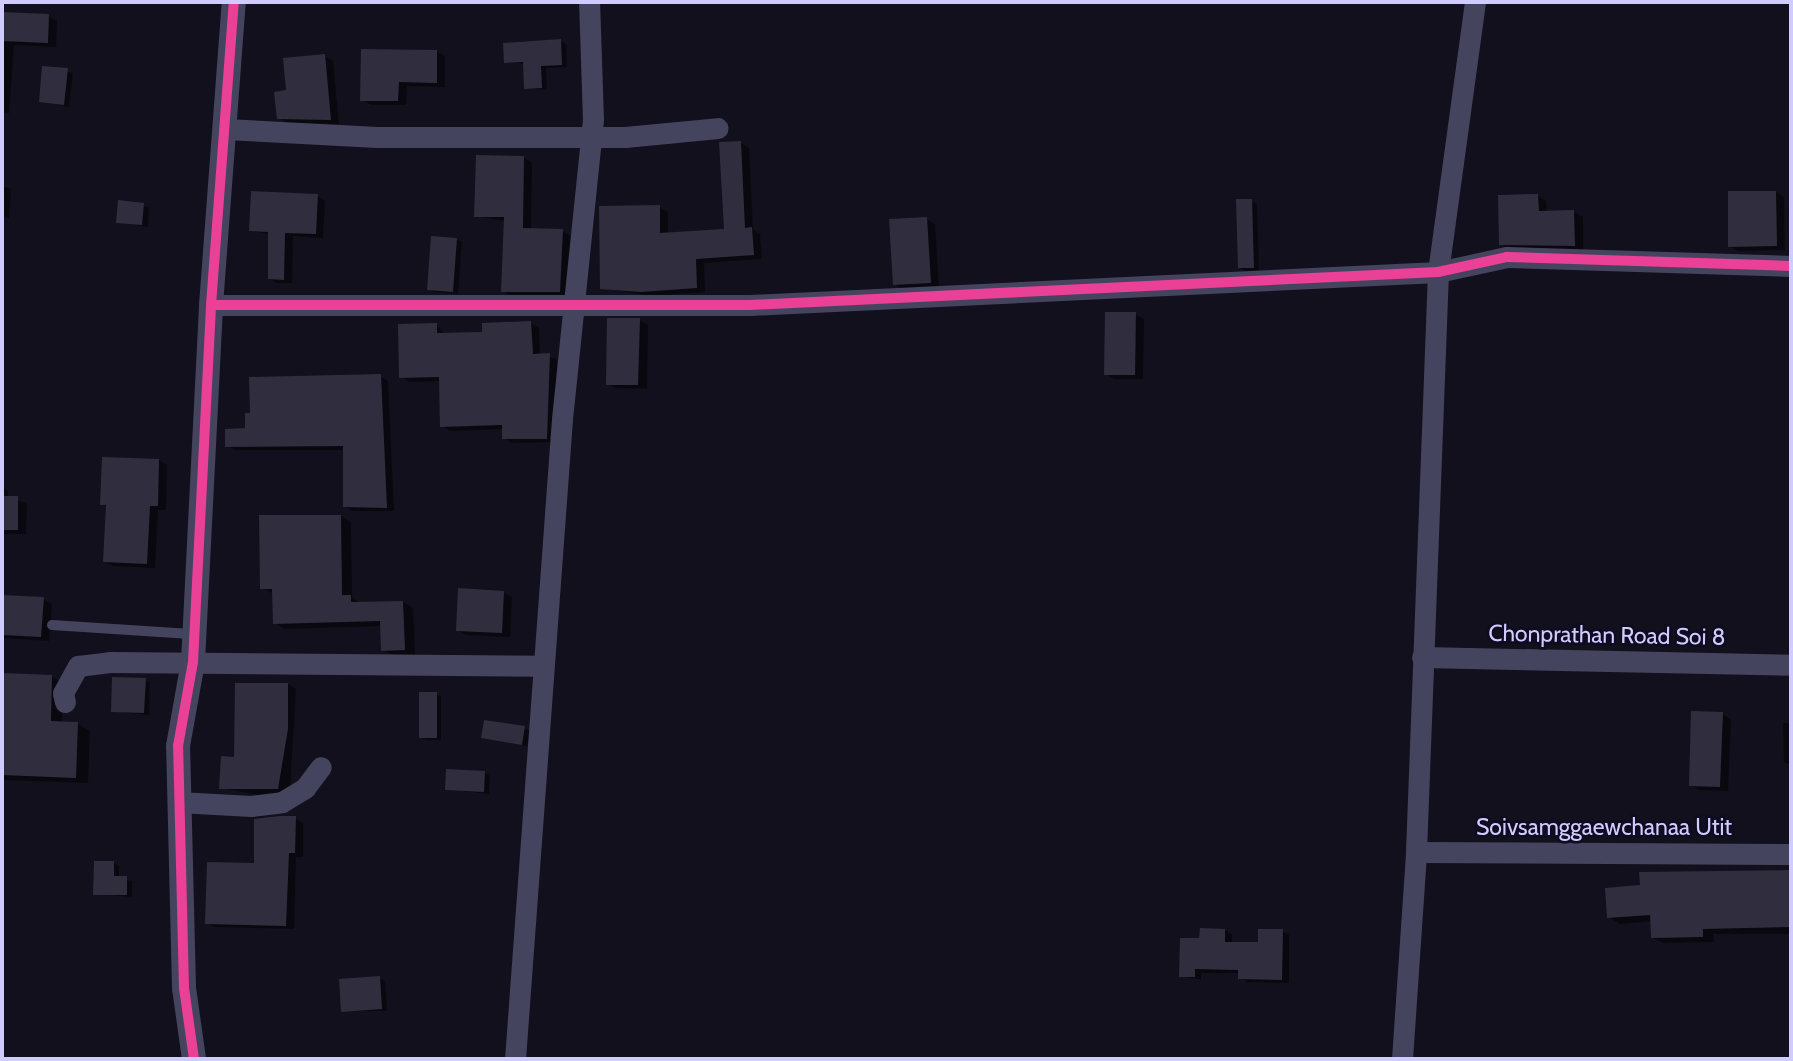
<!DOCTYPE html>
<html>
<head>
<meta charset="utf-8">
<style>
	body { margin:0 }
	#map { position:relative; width:1793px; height:1061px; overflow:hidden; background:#12101c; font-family:Cabin,sans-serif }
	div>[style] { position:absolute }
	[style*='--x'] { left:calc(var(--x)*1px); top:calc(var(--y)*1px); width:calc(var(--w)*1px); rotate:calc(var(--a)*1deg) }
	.shadow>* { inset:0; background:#0007 }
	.building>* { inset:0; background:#302e3e }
	.service>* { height:10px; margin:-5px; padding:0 5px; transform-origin:5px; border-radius:5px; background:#45445e }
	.minor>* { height:21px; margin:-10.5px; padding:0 10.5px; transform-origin:10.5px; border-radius:10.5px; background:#45445e }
	.tertiary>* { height:24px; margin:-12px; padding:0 12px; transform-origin:12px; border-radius:12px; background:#45445e }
	.cycleway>* { height:10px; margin:-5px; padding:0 5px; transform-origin:5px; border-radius:5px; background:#ea4096 }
	span { translate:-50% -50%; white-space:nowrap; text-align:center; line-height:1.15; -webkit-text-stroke:5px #0f0b21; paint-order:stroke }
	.street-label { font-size:23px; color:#d0ccff }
	.frame { position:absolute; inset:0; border:4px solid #d0ccff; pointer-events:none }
</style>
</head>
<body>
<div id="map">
	<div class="shadow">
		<i style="clip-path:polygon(2px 13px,48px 16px,57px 21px,56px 47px,14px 45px,9px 113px,2px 112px)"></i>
		<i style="clip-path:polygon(560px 41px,566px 44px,567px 67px,546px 68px,547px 90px,526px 88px,525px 64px,506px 62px)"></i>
		<i style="clip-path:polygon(436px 51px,445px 56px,445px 87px,407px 86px,406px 105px,371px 105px,362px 100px)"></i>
		<i style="clip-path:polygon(324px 56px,333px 61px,339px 124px,287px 123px,278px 117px)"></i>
		<i style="clip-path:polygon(44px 68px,73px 73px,69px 107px,40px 101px)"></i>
		<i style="clip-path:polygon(741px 143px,749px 148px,753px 230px,760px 234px,762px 259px,704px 263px,705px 292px,651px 296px,602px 288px,659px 207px,668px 212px,668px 234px,726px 231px)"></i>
		<i style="clip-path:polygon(524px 158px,532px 163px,531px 230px,562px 231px,571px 236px,568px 296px,511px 296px,503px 291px,506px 221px,476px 216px)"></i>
		<i style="clip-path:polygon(2px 186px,11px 189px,9px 218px,2px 217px)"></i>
		<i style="clip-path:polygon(1776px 192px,1784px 197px,1785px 250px,1738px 251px,1730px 246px)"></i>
		<i style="clip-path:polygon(317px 196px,325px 200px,323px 238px,293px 236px,292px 283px,277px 283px,269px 278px,270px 235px,251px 230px)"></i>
		<i style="clip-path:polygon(1538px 196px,1546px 201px,1547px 213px,1574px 212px,1583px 217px,1583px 250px,1510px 249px,1501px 244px)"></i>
		<i style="clip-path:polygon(1251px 201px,1257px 204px,1259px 270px,1245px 271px,1239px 267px)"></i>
		<i style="clip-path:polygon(120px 202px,149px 207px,148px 227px,118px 222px)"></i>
		<i style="clip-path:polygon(926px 219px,935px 224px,939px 287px,903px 289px,894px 284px)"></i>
		<i style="clip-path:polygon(456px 239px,462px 242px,458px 294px,434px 292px,429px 289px)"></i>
		<i style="clip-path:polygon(1135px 314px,1144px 319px,1143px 379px,1114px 379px,1106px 374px)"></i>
		<i style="clip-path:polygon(640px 320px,648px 325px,647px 389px,616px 388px,607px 384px)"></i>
		<i style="clip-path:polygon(531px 323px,539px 328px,540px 355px,557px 359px,555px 442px,512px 443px,504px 438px,504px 429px,450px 431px,442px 426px,440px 381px,409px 382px,401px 377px,437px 325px,445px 335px,484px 333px)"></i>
		<i style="clip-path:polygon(380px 376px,388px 381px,394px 511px,352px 511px,344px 506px,345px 450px,235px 450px,227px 446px,247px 430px)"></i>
		<i style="clip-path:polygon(159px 460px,167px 465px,166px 510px,158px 510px,155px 568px,113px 566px,104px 561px,107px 507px,102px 504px)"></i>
		<i style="clip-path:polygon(2px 487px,8px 491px,8px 498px,27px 503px,26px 534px,2px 534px)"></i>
		<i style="clip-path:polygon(341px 516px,351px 522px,352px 597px,360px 603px,403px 602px,413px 608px,415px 655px,393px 655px,383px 650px,382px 626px,285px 629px,275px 623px,274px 594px,262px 588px)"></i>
		<i style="clip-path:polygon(503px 592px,512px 597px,510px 637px,466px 635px,457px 630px)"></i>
		<i style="clip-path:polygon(2px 596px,43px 599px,52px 604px,49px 641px,2px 638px)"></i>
		<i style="clip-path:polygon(2px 675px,52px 677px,63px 683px,62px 724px,78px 724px,90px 731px,88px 783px,2px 780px)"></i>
		<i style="clip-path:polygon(145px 680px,150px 683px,149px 715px,112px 711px)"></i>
		<i style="clip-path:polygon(288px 684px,296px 689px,290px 791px,264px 796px,221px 788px,235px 759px)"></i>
		<i style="clip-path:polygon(436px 694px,441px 697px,441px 740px,426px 740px,421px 737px)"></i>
		<i style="clip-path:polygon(1722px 714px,1731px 719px,1728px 791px,1699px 790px,1691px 785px)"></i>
		<i style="clip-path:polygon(1783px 723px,1791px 723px,1791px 765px,1784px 762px)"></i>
		<i style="clip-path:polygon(524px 728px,530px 731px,527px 746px,483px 737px)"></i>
		<i style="clip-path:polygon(485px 773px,490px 776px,489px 794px,447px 789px)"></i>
		<i style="clip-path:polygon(295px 818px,303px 823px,303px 857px,296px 857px,294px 929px,214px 927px,207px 923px)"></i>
		<i style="clip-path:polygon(114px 863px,119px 866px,119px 878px,132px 881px,132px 897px,95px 894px)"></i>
		<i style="clip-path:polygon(1791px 872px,1791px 934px,1713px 934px,1714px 942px,1663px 943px,1652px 937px,1652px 921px,1620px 924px,1609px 917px,1641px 887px,1641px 874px)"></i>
		<i style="clip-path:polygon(1225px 930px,1232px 934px,1232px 944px,1260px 944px,1282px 931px,1289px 935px,1289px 983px,1246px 982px,1239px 973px,1201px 973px,1201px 980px,1181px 976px,1201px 940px)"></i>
		<i style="clip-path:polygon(379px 978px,385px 981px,387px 1011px,343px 1011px)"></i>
	</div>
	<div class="building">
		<i style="clip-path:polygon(2px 12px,49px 14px,48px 43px,2px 41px)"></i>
		<i style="clip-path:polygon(561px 39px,562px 65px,541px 66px,542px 88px,524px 89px,523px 62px,504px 63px,503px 43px)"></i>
		<i style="clip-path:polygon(361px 49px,437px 50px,437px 83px,399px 82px,398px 101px,360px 101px)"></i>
		<i style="clip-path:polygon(325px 54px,331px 120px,277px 119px,274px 92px,286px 90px,283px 58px)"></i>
		<i style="clip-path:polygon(42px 66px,68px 68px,64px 105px,39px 102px)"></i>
		<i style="clip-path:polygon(741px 141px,745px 228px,752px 227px,754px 255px,696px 259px,697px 288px,641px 292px,600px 289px,599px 206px,660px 205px,660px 233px,724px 229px,719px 142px)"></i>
		<i style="clip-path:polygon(476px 155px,524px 156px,523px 228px,563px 229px,560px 292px,501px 292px,504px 217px,474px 217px)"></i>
		<i style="clip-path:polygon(251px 191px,318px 194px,316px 234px,285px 233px,284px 280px,268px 279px,268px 232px,249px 231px)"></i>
		<i style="clip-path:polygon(1728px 191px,1776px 191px,1777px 246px,1728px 247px)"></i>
		<i style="clip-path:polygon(1538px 194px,1539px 211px,1574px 210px,1575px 246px,1499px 245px,1498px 195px)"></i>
		<i style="clip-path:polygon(1236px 199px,1252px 199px,1254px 268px,1238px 268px)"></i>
		<i style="clip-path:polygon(118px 200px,144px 203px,142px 225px,116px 223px)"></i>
		<i style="clip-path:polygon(927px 217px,931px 283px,893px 285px,889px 219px)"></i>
		<i style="clip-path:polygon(431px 236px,457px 238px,453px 292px,427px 290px)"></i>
		<i style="clip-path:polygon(1105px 312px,1136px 312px,1135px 375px,1104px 375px)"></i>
		<i style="clip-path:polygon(607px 318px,640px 318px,638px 385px,606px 385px)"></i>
		<i style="clip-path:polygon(531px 321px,533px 354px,550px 353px,547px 439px,502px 439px,502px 425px,440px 427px,439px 377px,399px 378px,398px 324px,437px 323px,437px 333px,482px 332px,482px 323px)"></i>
		<i style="clip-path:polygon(381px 374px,387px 508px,343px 507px,343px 446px,225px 447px,225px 429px,245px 428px,245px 413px,250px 413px,249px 377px)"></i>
		<i style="clip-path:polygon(102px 457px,159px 459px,158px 506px,150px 506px,147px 564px,103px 562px,106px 505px,100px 505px)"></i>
		<i style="clip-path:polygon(2px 496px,18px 496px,18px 530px,2px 530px)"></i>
		<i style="clip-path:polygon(259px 515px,341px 515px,342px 595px,351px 595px,351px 602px,403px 601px,405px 650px,381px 651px,380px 621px,273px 624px,272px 589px,260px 589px)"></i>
		<i style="clip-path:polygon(458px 588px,504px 591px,502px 633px,456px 631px)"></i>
		<i style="clip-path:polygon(2px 595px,44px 597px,41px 637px,2px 635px)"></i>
		<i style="clip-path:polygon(2px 673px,52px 675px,51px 721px,78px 722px,76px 778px,2px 775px)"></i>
		<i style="clip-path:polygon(112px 677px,146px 678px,144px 713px,111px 712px)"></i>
		<i style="clip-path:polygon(235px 683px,288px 683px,288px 729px,278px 789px,219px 789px,221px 756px,234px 757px)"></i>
		<i style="clip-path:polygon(419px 692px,437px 692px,437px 738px,419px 738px)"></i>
		<i style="clip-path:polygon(1691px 711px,1723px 712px,1720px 787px,1689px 786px)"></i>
		<i style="clip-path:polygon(484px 720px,525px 726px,522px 745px,481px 738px)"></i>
		<i style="clip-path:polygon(446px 769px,485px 771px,484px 792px,445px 790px)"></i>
		<i style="clip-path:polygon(280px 816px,296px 816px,295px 853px,289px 853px,286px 926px,205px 924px,207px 862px,254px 863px,254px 819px)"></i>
		<i style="clip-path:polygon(94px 861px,114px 861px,114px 876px,127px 876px,127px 895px,93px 895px)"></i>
		<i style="clip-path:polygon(1791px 870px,1791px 927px,1703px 929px,1703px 937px,1651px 938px,1650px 915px,1607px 918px,1605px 888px,1640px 885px,1639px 872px)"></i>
		<i style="clip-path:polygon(1200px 928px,1225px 929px,1225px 942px,1258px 942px,1258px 929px,1283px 929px,1282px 980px,1238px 979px,1238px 970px,1195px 969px,1195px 977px,1179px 977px,1180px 938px,1199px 938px)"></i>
		<i style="clip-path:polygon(380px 976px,382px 1009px,341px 1012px,339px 979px)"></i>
	</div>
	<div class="service">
		<i style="--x:52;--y:625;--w:139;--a:3.7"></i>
	</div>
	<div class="minor">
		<i style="--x:225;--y:129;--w:152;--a:3"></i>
		<i style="--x:377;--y:137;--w:248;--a:0"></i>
		<i style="--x:625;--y:137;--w:93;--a:-5.5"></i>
		<i style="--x:211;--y:305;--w:539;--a:0"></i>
		<i style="--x:750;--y:305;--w:689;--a:-2.75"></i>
		<i style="--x:1438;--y:272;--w:71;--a:-12.3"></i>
		<i style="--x:1507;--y:257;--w:284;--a:1.8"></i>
		<i style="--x:1422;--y:657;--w:369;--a:1.2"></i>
		<i style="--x:65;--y:702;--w:9;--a:-103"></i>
		<i style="--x:63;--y:693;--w:31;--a:-61"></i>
		<i style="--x:78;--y:666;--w:32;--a:-7"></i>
		<i style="--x:110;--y:662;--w:433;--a:0.5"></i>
		<i style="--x:178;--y:802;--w:73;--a:3.1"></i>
		<i style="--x:251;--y:806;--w:31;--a:-7"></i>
		<i style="--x:282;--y:802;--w:27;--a:-31"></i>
		<i style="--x:305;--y:788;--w:26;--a:-53"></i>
		<i style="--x:1416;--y:852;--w:375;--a:0.3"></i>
		<i style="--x:515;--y:1059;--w:642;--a:-85.8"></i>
		<i style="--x:562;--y:419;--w:301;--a:-84.1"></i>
		<i style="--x:593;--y:120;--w:118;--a:-91.9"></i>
		<i style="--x:1402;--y:1059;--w:207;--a:-86.1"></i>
		<i style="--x:1416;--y:852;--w:580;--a:-87.83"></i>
		<i style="--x:1438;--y:272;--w:273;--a:-82.2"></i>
	</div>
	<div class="tertiary">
		<i style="--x:194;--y:1059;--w:72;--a:-98"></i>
		<i style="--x:184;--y:988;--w:242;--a:-91.4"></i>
		<i style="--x:178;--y:746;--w:85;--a:-79.9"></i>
		<i style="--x:193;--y:662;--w:357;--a:-87.1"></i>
		<i style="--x:211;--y:305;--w:304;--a:-85.7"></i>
	</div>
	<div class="cycleway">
		<i style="--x:211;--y:305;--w:539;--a:0"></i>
		<i style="--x:750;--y:305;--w:689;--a:-2.75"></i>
		<i style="--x:1438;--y:272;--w:71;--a:-12.3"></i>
		<i style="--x:1507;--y:257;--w:284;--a:1.8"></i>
		<i style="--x:194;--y:1059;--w:72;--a:-98"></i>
		<i style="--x:184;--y:988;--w:242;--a:-91.4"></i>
		<i style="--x:178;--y:746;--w:85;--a:-79.9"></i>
		<i style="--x:193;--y:662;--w:357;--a:-87.1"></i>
		<i style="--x:211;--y:305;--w:304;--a:-85.7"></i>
	</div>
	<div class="street-label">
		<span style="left:1607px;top:635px;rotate:1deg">Chonprathan Road Soi 8</span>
		<span style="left:1604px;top:827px">Soivsamggaewchanaa Utit</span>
	</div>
	<div class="frame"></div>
</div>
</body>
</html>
